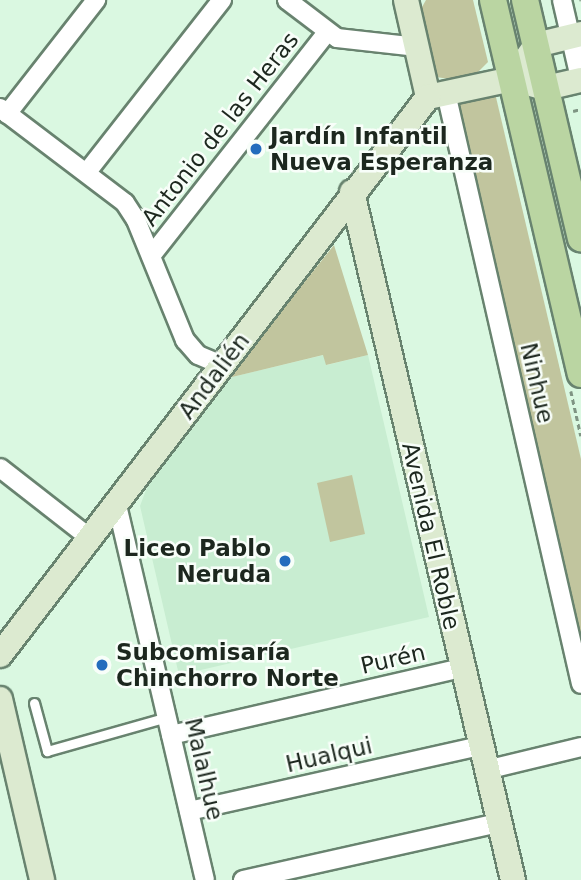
<!DOCTYPE html>
<html>
<head>
<meta charset="utf-8">
<style>
	body { margin:0 }
	#map { position:relative; width:581px; height:880px; overflow:hidden; background:#daf8e1; font-family:"DejaVu Sans",sans-serif }
	div>[style] { position:absolute }
	[style*='--x'] { left:calc(var(--x)*1px); top:calc(var(--y)*1px); width:calc(var(--w)*1px); rotate:calc(var(--a)*1deg) }
	.built>* { inset:0; background:#c8edd1 }
	.green>* { inset:0; background:#c1c59e }
	.path>* { height:2.5px; margin-top:-1.25px; transform-origin:0; background:repeating-linear-gradient(90deg,#7f9483 0 5px,transparent 0 8.5px) }
	.roads { filter:drop-shadow(2px 0 #68836f) drop-shadow(-2px 0 #68836f) drop-shadow(0 2px #68836f) drop-shadow(0 -2px #68836f) }
	.lane>* { height:9px; margin:-4.5px; padding:0 4.5px; transform-origin:4.5px; border-radius:4.5px; background:#fff }
	.street>* { height:18px; margin:-9px; padding:0 9px; transform-origin:9px; border-radius:9px; background:#fff }
	.secondary>* { height:24px; margin:-12px; padding:0 12px; transform-origin:12px; border-radius:12px; background:#dcead0 }
	.primary>* { height:26px; margin:-13px; padding:0 13px; transform-origin:13px; border-radius:13px; background:#bad5a2 }
	.dots>* { width:19px; height:19px; translate:-50% -50%; box-sizing:border-box; border:4px solid #f8fef9; border-radius:50% }
	span { translate:-50% -50%; white-space:nowrap; text-align:center; line-height:1.15; -webkit-text-stroke:5px #f8fef9; paint-order:stroke }
	.street-label { font-size:23px; color:#1c271e }
	.poi-label { font-size:23px; color:#1c271e; font-weight:700 }
	.left { translate:0 -50%; text-align:left }
	.right { translate:-100% -50%; text-align:right }
</style>
</head>
<body>
<div id="map">
	<div class="built">
		<i style="clip-path:polygon(324px 355px,327px 365px,368px 355px,429px 617px,179px 675px,140px 506px,149px 482px,228px 378px)"></i>
	</div>
	<div class="green">
		<i style="clip-path:polygon(426px 0,473px 0,488px 62px,476px 74px,455px 80px,430px 76px,417px 16px)"></i>
		<i style="clip-path:polygon(495px 93px,581px 459px,581px 643px,457px 102px)"></i>
		<i style="clip-path:polygon(334px 245px,368px 355px,326px 365px,323px 355px,228px 378px)"></i>
		<i style="clip-path:polygon(352px 475px,365px 534px,330px 542px,317px 483px)"></i>
	</div>
	<div class="path">
		<i style="--x:581;--y:0;--w:1;--a:90"></i>
		<i style="--x:573;--y:111;--w:8;--a:-14"></i>
		<i style="--x:571;--y:391;--w:46;--a:77.5"></i>
	</div>
	<div class="roads">
		<div class="lane">
			<i style="--x:34;--y:703;--w:50;--a:74.8"></i>
			<i style="--x:47;--y:751;--w:125;--a:-15.8"></i>
		</div>
		<div class="street">
			<i style="--x:287;--y:0;--w:63;--a:37.2"></i>
			<i style="--x:337;--y:38;--w:81;--a:6.4"></i>
			<i style="--x:562;--y:0;--w:84;--a:77"></i>
			<i style="--x:446;--y:93;--w:606;--a:77.13"></i>
			<i style="--x:0;--y:108;--w:157;--a:37.2"></i>
			<i style="--x:125;--y:203;--w:20;--a:57"></i>
			<i style="--x:136;--y:220;--w:130;--a:67.8"></i>
			<i style="--x:185;--y:340;--w:20;--a:49"></i>
			<i style="--x:198;--y:355;--w:26;--a:23"></i>
			<i style="--x:7;--y:114;--w:145;--a:-52"></i>
			<i style="--x:87;--y:172;--w:219;--a:-51.9"></i>
			<i style="--x:151;--y:256;--w:285;--a:-51.8"></i>
			<i style="--x:0;--y:468;--w:114;--a:37.9"></i>
			<i style="--x:117;--y:505;--w:385;--a:76.8"></i>
			<i style="--x:171;--y:735;--w:298;--a:-13"></i>
			<i style="--x:486;--y:770;--w:98;--a:-13.6"></i>
			<i style="--x:189;--y:811;--w:298;--a:-12.6"></i>
			<i style="--x:243;--y:880;--w:262;--a:-12.6"></i>
		</div>
		<div class="secondary">
			<i style="--x:406;--y:0;--w:99;--a:77.2"></i>
			<i style="--x:512;--y:79;--w:42;--a:-54.8"></i>
			<i style="--x:536;--y:45;--w:46;--a:-13.7"></i>
			<i style="--x:428;--y:97;--w:86;--a:-12.1"></i>
			<i style="--x:512;--y:79;--w:35;--a:15"></i>
			<i style="--x:546;--y:88;--w:36;--a:-13"></i>
			<i style="--x:352;--y:192;--w:707;--a:76.83"></i>
			<i style="--x:0;--y:655;--w:703;--a:-52.51"></i>
			<i style="--x:0;--y:699;--w:186;--a:76.9"></i>
		</div>
		<div class="primary">
			<i style="--x:493;--y:0;--w:384;--a:76.8"></i>
			<i style="--x:525;--y:0;--w:245;--a:76.8"></i>
		</div>
	</div>
	<div class="dots">
		<i style="left:256px;top:149px;background:#246dbd"></i>
		<i style="left:285px;top:561px;background:#246dbd"></i>
		<i style="left:102px;top:665px;background:#246dbd"></i>
	</div>
	<div class="street-label">
		<span style="left:220px;top:129px;rotate:-52deg">Antonio de las Heras</span>
		<span style="left:214px;top:376px;rotate:-53deg">Andalién</span>
		<span style="left:537px;top:383px;rotate:77deg">Ninhue</span>
		<span style="left:431px;top:536px;rotate:77deg">Avenida El Roble</span>
		<span style="left:393px;top:659px;rotate:-13deg">Purén</span>
		<span style="left:329px;top:755px;rotate:-13deg">Hualqui</span>
		<span style="left:204px;top:769px;rotate:77deg">Malalhue</span>
	</div>
	<div class="poi-label">
		<span class="left" style="left:270px;top:149px">Jardín Infantil<br>Nueva Esperanza</span>
		<span class="right" style="left:271px;top:561px">Liceo Pablo<br>Neruda</span>
		<span class="left" style="left:116px;top:665px">Subcomisaría<br>Chinchorro Norte</span>
	</div>
</div>
</body>
</html>
